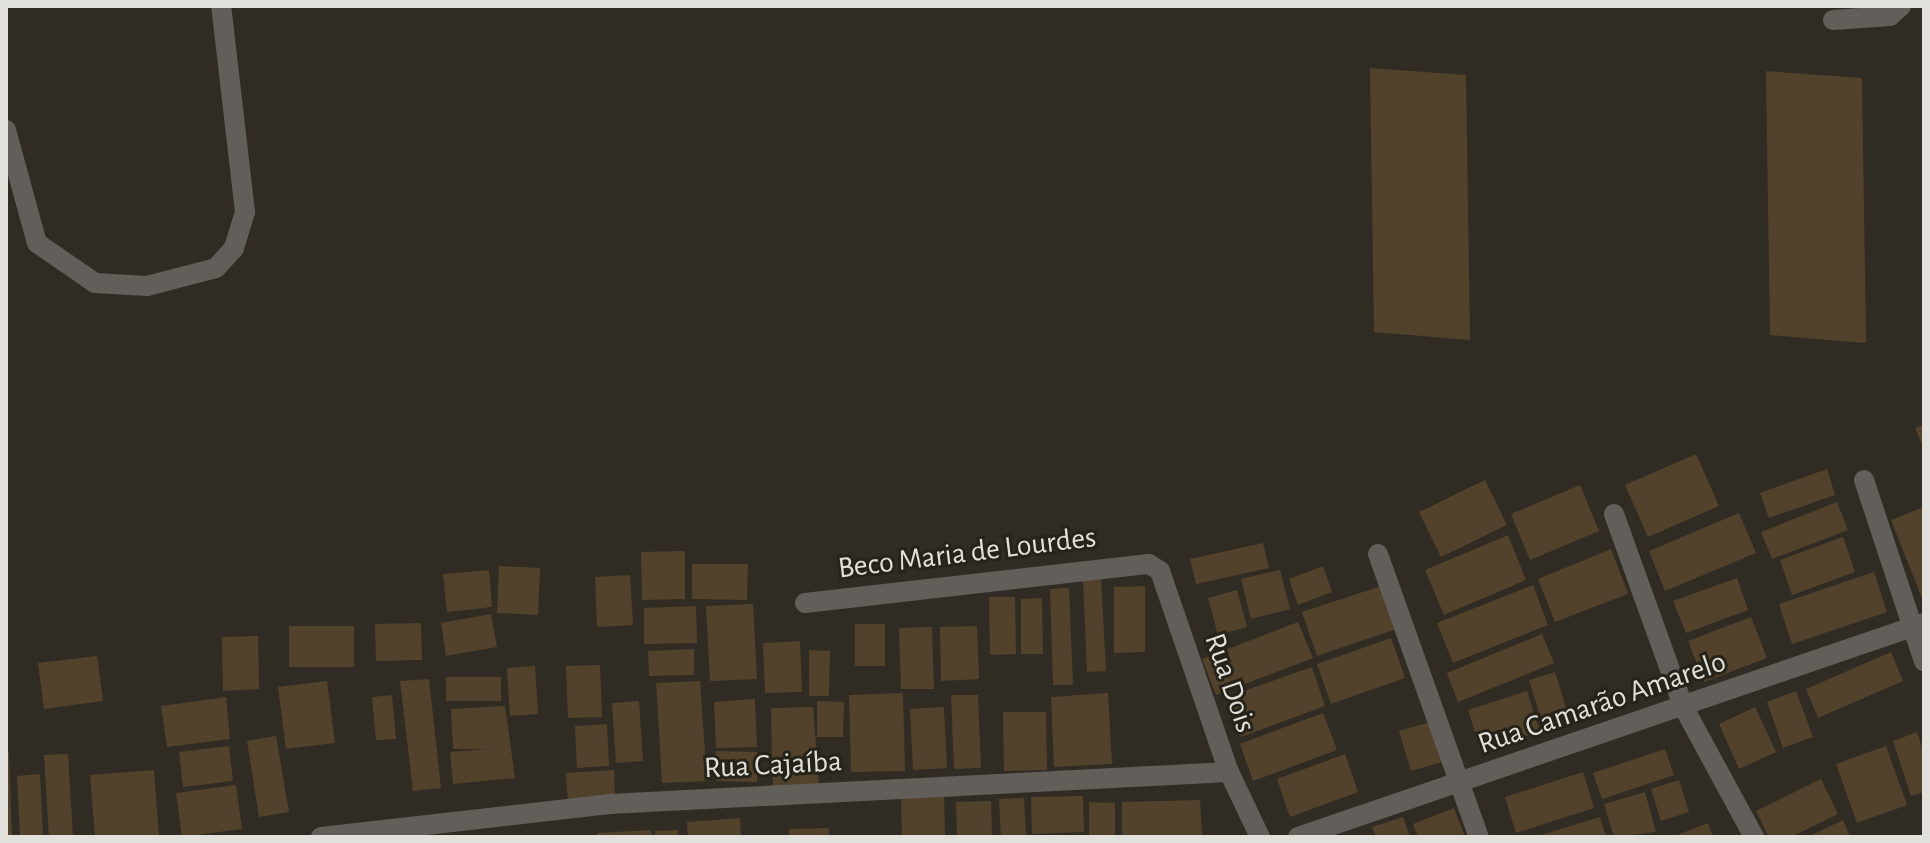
<!DOCTYPE html>
<html>
<head>
<meta charset="utf-8">
<style>
	body { margin:0 }
	#map { position:relative; width:1930px; height:843px; overflow:hidden; background:#302c23; font-family:"Alegreya Sans",sans-serif }
	div>[style] { position:absolute }
	[style*='--x'] { left:calc(var(--x)*1px); top:calc(var(--y)*1px); width:calc(var(--w)*1px); rotate:calc(var(--a)*1deg) }
	.building>* { inset:0; background:#52422c }
	.lane>* { height:20px; margin:-10px; padding:0 10px; transform-origin:10px; border-radius:10px; background:#625e5a }
	.street>* { height:20px; margin:-10px; padding:0 10px; transform-origin:10px; border-radius:10px; background:#625e5a }
	span { translate:-50% -50%; white-space:nowrap; text-align:center; line-height:1.15; -webkit-text-stroke:6px #26231a; paint-order:stroke }
	.street-label { font-size:30px; color:#e2e0da }
	.frame { position:absolute; inset:0; border:8px solid #e2e0da; pointer-events:none }
</style>
</head>
<body>
<div id="map">
	<div class="building">
		<i style="clip-path:polygon(1370px 68px,1466px 75px,1470px 340px,1374px 332px)"></i>
		<i style="clip-path:polygon(1766px 71px,1862px 78px,1866px 343px,1770px 335px)"></i>
		<i style="clip-path:polygon(1924px 425px,1924px 449px,1915px 428px)"></i>
		<i style="clip-path:polygon(1696px 454px,1719px 506px,1648px 537px,1625px 485px)"></i>
		<i style="clip-path:polygon(1827px 469px,1835px 495px,1769px 518px,1760px 493px)"></i>
		<i style="clip-path:polygon(1485px 480px,1507px 525px,1441px 557px,1419px 512px)"></i>
		<i style="clip-path:polygon(1580px 485px,1599px 531px,1530px 560px,1511px 514px)"></i>
		<i style="clip-path:polygon(1837px 502px,1848px 530px,1772px 559px,1761px 532px)"></i>
		<i style="clip-path:polygon(1924px 507px,1924px 603px,1891px 520px)"></i>
		<i style="clip-path:polygon(1739px 513px,1756px 553px,1665px 591px,1649px 551px)"></i>
		<i style="clip-path:polygon(1508px 535px,1526px 580px,1444px 615px,1425px 570px)"></i>
		<i style="clip-path:polygon(1843px 537px,1855px 572px,1792px 595px,1780px 560px)"></i>
		<i style="clip-path:polygon(1263px 543px,1269px 568px,1196px 584px,1190px 559px)"></i>
		<i style="clip-path:polygon(1611px 549px,1628px 594px,1555px 622px,1538px 579px)"></i>
		<i style="clip-path:polygon(685px 551px,685px 599px,642px 600px,641px 552px)"></i>
		<i style="clip-path:polygon(692px 564px,748px 564px,747px 600px,692px 599px)"></i>
		<i style="clip-path:polygon(499px 566px,540px 568px,538px 615px,497px 613px)"></i>
		<i style="clip-path:polygon(1323px 566px,1332px 592px,1298px 605px,1289px 579px)"></i>
		<i style="clip-path:polygon(489px 570px,492px 607px,447px 612px,443px 574px)"></i>
		<i style="clip-path:polygon(1280px 570px,1290px 609px,1251px 619px,1241px 579px)"></i>
		<i style="clip-path:polygon(1874px 572px,1887px 612px,1792px 644px,1779px 604px)"></i>
		<i style="clip-path:polygon(630px 575px,633px 625px,597px 627px,595px 577px)"></i>
		<i style="clip-path:polygon(1101px 577px,1106px 671px,1087px 672px,1083px 578px)"></i>
		<i style="clip-path:polygon(1737px 578px,1748px 610px,1686px 633px,1673px 601px)"></i>
		<i style="clip-path:polygon(1384px 585px,1399px 628px,1317px 656px,1302px 612px)"></i>
		<i style="clip-path:polygon(1533px 585px,1548px 625px,1453px 663px,1437px 623px)"></i>
		<i style="clip-path:polygon(1145px 586px,1145px 652px,1114px 653px,1114px 587px)"></i>
		<i style="clip-path:polygon(1069px 588px,1073px 685px,1053px 685px,1050px 589px)"></i>
		<i style="clip-path:polygon(1237px 590px,1247px 627px,1218px 635px,1208px 598px)"></i>
		<i style="clip-path:polygon(989px 597px,1015px 597px,1016px 654px,990px 655px)"></i>
		<i style="clip-path:polygon(1042px 598px,1043px 654px,1021px 654px,1021px 599px)"></i>
		<i style="clip-path:polygon(753px 604px,757px 679px,710px 681px,706px 606px)"></i>
		<i style="clip-path:polygon(696px 606px,697px 643px,644px 644px,644px 608px)"></i>
		<i style="clip-path:polygon(491px 614px,497px 647px,446px 656px,441px 623px)"></i>
		<i style="clip-path:polygon(1751px 617px,1767px 658px,1704px 682px,1688px 641px)"></i>
		<i style="clip-path:polygon(1298px 622px,1313px 658px,1216px 695px,1202px 659px)"></i>
		<i style="clip-path:polygon(421px 623px,422px 660px,376px 661px,375px 624px)"></i>
		<i style="clip-path:polygon(855px 624px,885px 624px,885px 666px,855px 666px)"></i>
		<i style="clip-path:polygon(289px 626px,354px 626px,354px 667px,289px 667px)"></i>
		<i style="clip-path:polygon(977px 626px,979px 679px,941px 681px,940px 627px)"></i>
		<i style="clip-path:polygon(932px 627px,934px 689px,901px 689px,899px 628px)"></i>
		<i style="clip-path:polygon(1542px 634px,1554px 663px,1458px 702px,1447px 673px)"></i>
		<i style="clip-path:polygon(258px 636px,259px 689px,223px 691px,222px 637px)"></i>
		<i style="clip-path:polygon(1391px 638px,1405px 678px,1331px 704px,1317px 664px)"></i>
		<i style="clip-path:polygon(800px 641px,802px 692px,765px 693px,763px 643px)"></i>
		<i style="clip-path:polygon(694px 649px,694px 675px,649px 676px,648px 651px)"></i>
		<i style="clip-path:polygon(809px 650px,830px 651px,829px 696px,809px 696px)"></i>
		<i style="clip-path:polygon(1891px 652px,1903px 681px,1818px 718px,1806px 689px)"></i>
		<i style="clip-path:polygon(97px 656px,103px 701px,44px 709px,38px 663px)"></i>
		<i style="clip-path:polygon(600px 665px,602px 717px,568px 718px,566px 666px)"></i>
		<i style="clip-path:polygon(535px 666px,538px 714px,510px 716px,507px 668px)"></i>
		<i style="clip-path:polygon(1312px 667px,1325px 706px,1241px 737px,1227px 697px)"></i>
		<i style="clip-path:polygon(1555px 672px,1566px 708px,1540px 716px,1529px 680px)"></i>
		<i style="clip-path:polygon(446px 677px,501px 677px,501px 701px,446px 701px)"></i>
		<i style="clip-path:polygon(429px 679px,441px 788px,413px 791px,400px 681px)"></i>
		<i style="clip-path:polygon(327px 681px,335px 743px,286px 749px,278px 687px)"></i>
		<i style="clip-path:polygon(700px 681px,707px 781px,662px 783px,656px 683px)"></i>
		<i style="clip-path:polygon(1527px 691px,1540px 732px,1481px 751px,1468px 710px)"></i>
		<i style="clip-path:polygon(1796px 691px,1813px 737px,1783px 748px,1767px 702px)"></i>
		<i style="clip-path:polygon(903px 693px,905px 771px,851px 772px,849px 695px)"></i>
		<i style="clip-path:polygon(1108px 693px,1112px 764px,1054px 767px,1051px 697px)"></i>
		<i style="clip-path:polygon(392px 695px,396px 739px,376px 740px,372px 697px)"></i>
		<i style="clip-path:polygon(951px 695px,978px 695px,981px 768px,954px 769px)"></i>
		<i style="clip-path:polygon(226px 697px,230px 739px,167px 747px,161px 706px)"></i>
		<i style="clip-path:polygon(755px 699px,757px 747px,716px 748px,714px 702px)"></i>
		<i style="clip-path:polygon(639px 701px,643px 761px,616px 763px,612px 703px)"></i>
		<i style="clip-path:polygon(817px 701px,844px 702px,843px 737px,817px 737px)"></i>
		<i style="clip-path:polygon(505px 706px,515px 778px,453px 784px,450px 752px,487px 749px,453px 749px,451px 709px)"></i>
		<i style="clip-path:polygon(813px 707px,819px 785px,773px 787px,772px 761px,793px 760px,772px 760px,771px 708px)"></i>
		<i style="clip-path:polygon(944px 707px,947px 768px,913px 770px,910px 709px)"></i>
		<i style="clip-path:polygon(1755px 707px,1776px 752px,1739px 769px,1719px 724px)"></i>
		<i style="clip-path:polygon(1003px 712px,1046px 712px,1047px 770px,1004px 771px)"></i>
		<i style="clip-path:polygon(1323px 713px,1337px 750px,1253px 781px,1240px 744px)"></i>
		<i style="clip-path:polygon(1430px 722px,1442px 762px,1411px 771px,1399px 731px)"></i>
		<i style="clip-path:polygon(607px 724px,609px 766px,577px 768px,575px 726px)"></i>
		<i style="clip-path:polygon(1917px 732px,1924px 753px,1924px 792px,1911px 796px,1893px 741px)"></i>
		<i style="clip-path:polygon(276px 736px,289px 812px,259px 817px,247px 741px)"></i>
		<i style="clip-path:polygon(229px 746px,233px 781px,183px 787px,179px 752px)"></i>
		<i style="clip-path:polygon(1886px 746px,1907px 805px,1857px 823px,1836px 764px)"></i>
		<i style="clip-path:polygon(1665px 749px,1674px 775px,1602px 799px,1593px 773px)"></i>
		<i style="clip-path:polygon(6px 751px,9px 751px,12px 837px,6px 837px)"></i>
		<i style="clip-path:polygon(716px 751px,757px 752px,757px 782px,716px 781px)"></i>
		<i style="clip-path:polygon(68px 754px,73px 837px,49px 837px,44px 755px)"></i>
		<i style="clip-path:polygon(1345px 754px,1358px 792px,1290px 817px,1277px 779px)"></i>
		<i style="clip-path:polygon(154px 770px,159px 837px,95px 837px,90px 775px)"></i>
		<i style="clip-path:polygon(614px 770px,615px 799px,568px 802px,566px 773px)"></i>
		<i style="clip-path:polygon(1583px 772px,1594px 808px,1516px 833px,1505px 797px)"></i>
		<i style="clip-path:polygon(40px 774px,43px 837px,20px 837px,17px 776px)"></i>
		<i style="clip-path:polygon(1821px 779px,1838px 814px,1791px 837px,1769px 837px,1756px 811px)"></i>
		<i style="clip-path:polygon(1679px 780px,1689px 812px,1661px 821px,1651px 789px)"></i>
		<i style="clip-path:polygon(236px 785px,242px 829px,182px 837px,176px 793px)"></i>
		<i style="clip-path:polygon(1645px 792px,1656px 832px,1614px 837px,1604px 804px)"></i>
		<i style="clip-path:polygon(944px 796px,945px 837px,902px 837px,901px 797px)"></i>
		<i style="clip-path:polygon(1083px 796px,1084px 832px,1032px 834px,1031px 797px)"></i>
		<i style="clip-path:polygon(1024px 798px,1026px 837px,1001px 837px,999px 799px)"></i>
		<i style="clip-path:polygon(1200px 800px,1202px 837px,1122px 837px,1122px 802px)"></i>
		<i style="clip-path:polygon(991px 801px,992px 837px,957px 837px,956px 802px)"></i>
		<i style="clip-path:polygon(1089px 802px,1115px 803px,1115px 837px,1089px 837px)"></i>
		<i style="clip-path:polygon(1454px 808px,1465px 837px,1418px 837px,1413px 824px)"></i>
		<i style="clip-path:polygon(1403px 817px,1410px 837px,1376px 837px,1372px 827px)"></i>
		<i style="clip-path:polygon(1600px 817px,1606px 837px,1538px 837px,1538px 836px)"></i>
		<i style="clip-path:polygon(740px 818px,741px 837px,688px 837px,687px 822px)"></i>
		<i style="clip-path:polygon(1843px 820px,1850px 837px,1808px 837px)"></i>
		<i style="clip-path:polygon(1708px 823px,1713px 837px,1672px 837px)"></i>
		<i style="clip-path:polygon(829px 828px,829px 837px,789px 837px,789px 829px)"></i>
		<i style="clip-path:polygon(651px 830px,652px 837px,597px 837px,597px 833px)"></i>
		<i style="clip-path:polygon(678px 830px,678px 837px,655px 837px,655px 831px)"></i>
	</div>
	<div class="lane">
		<i style="--x:1833;--y:20;--w:57;--a:-4"></i>
		<i style="--x:1890;--y:16;--w:15;--a:-42"></i>
		<i style="--x:6;--y:130;--w:117;--a:74.7"></i>
		<i style="--x:37;--y:243;--w:70;--a:34.6"></i>
		<i style="--x:95;--y:283;--w:52;--a:3.3"></i>
		<i style="--x:147;--y:286;--w:71;--a:-14.6"></i>
		<i style="--x:216;--y:268;--w:27;--a:-48"></i>
		<i style="--x:234;--y:248;--w:38;--a:-73"></i>
		<i style="--x:245;--y:212;--w:207;--a:-96.6"></i>
	</div>
	<div class="street">
		<i style="--x:1864;--y:480;--w:191;--a:71.7"></i>
		<i style="--x:1614;--y:514;--w:206;--a:70.2"></i>
		<i style="--x:1684;--y:708;--w:147;--a:61.5"></i>
		<i style="--x:1378;--y:554;--w:300;--a:70.4"></i>
		<i style="--x:805;--y:603;--w:346;--a:-6.5"></i>
		<i style="--x:1149;--y:564;--w:13;--a:32"></i>
		<i style="--x:1160;--y:571;--w:213;--a:71.1"></i>
		<i style="--x:1229;--y:772;--w:72;--a:64.5"></i>
		<i style="--x:321;--y:837;--w:290;--a:-6.5"></i>
		<i style="--x:609;--y:804;--w:621;--a:-2.95"></i>
		<i style="--x:1298;--y:837;--w:662;--a:-18.87"></i>
	</div>
	<div class="street-label">
		<span style="left:967px;top:553px;rotate:-7deg">Beco Maria de Lourdes</span>
		<span style="left:1230px;top:683px;rotate:71deg">Rua Dois</span>
		<span style="left:1602px;top:703px;rotate:-19deg">Rua Camarão Amarelo</span>
		<span style="left:773px;top:765px;rotate:-3deg">Rua Cajaíba</span>
	</div>
	<div class="frame"></div>
</div>
</body>
</html>
